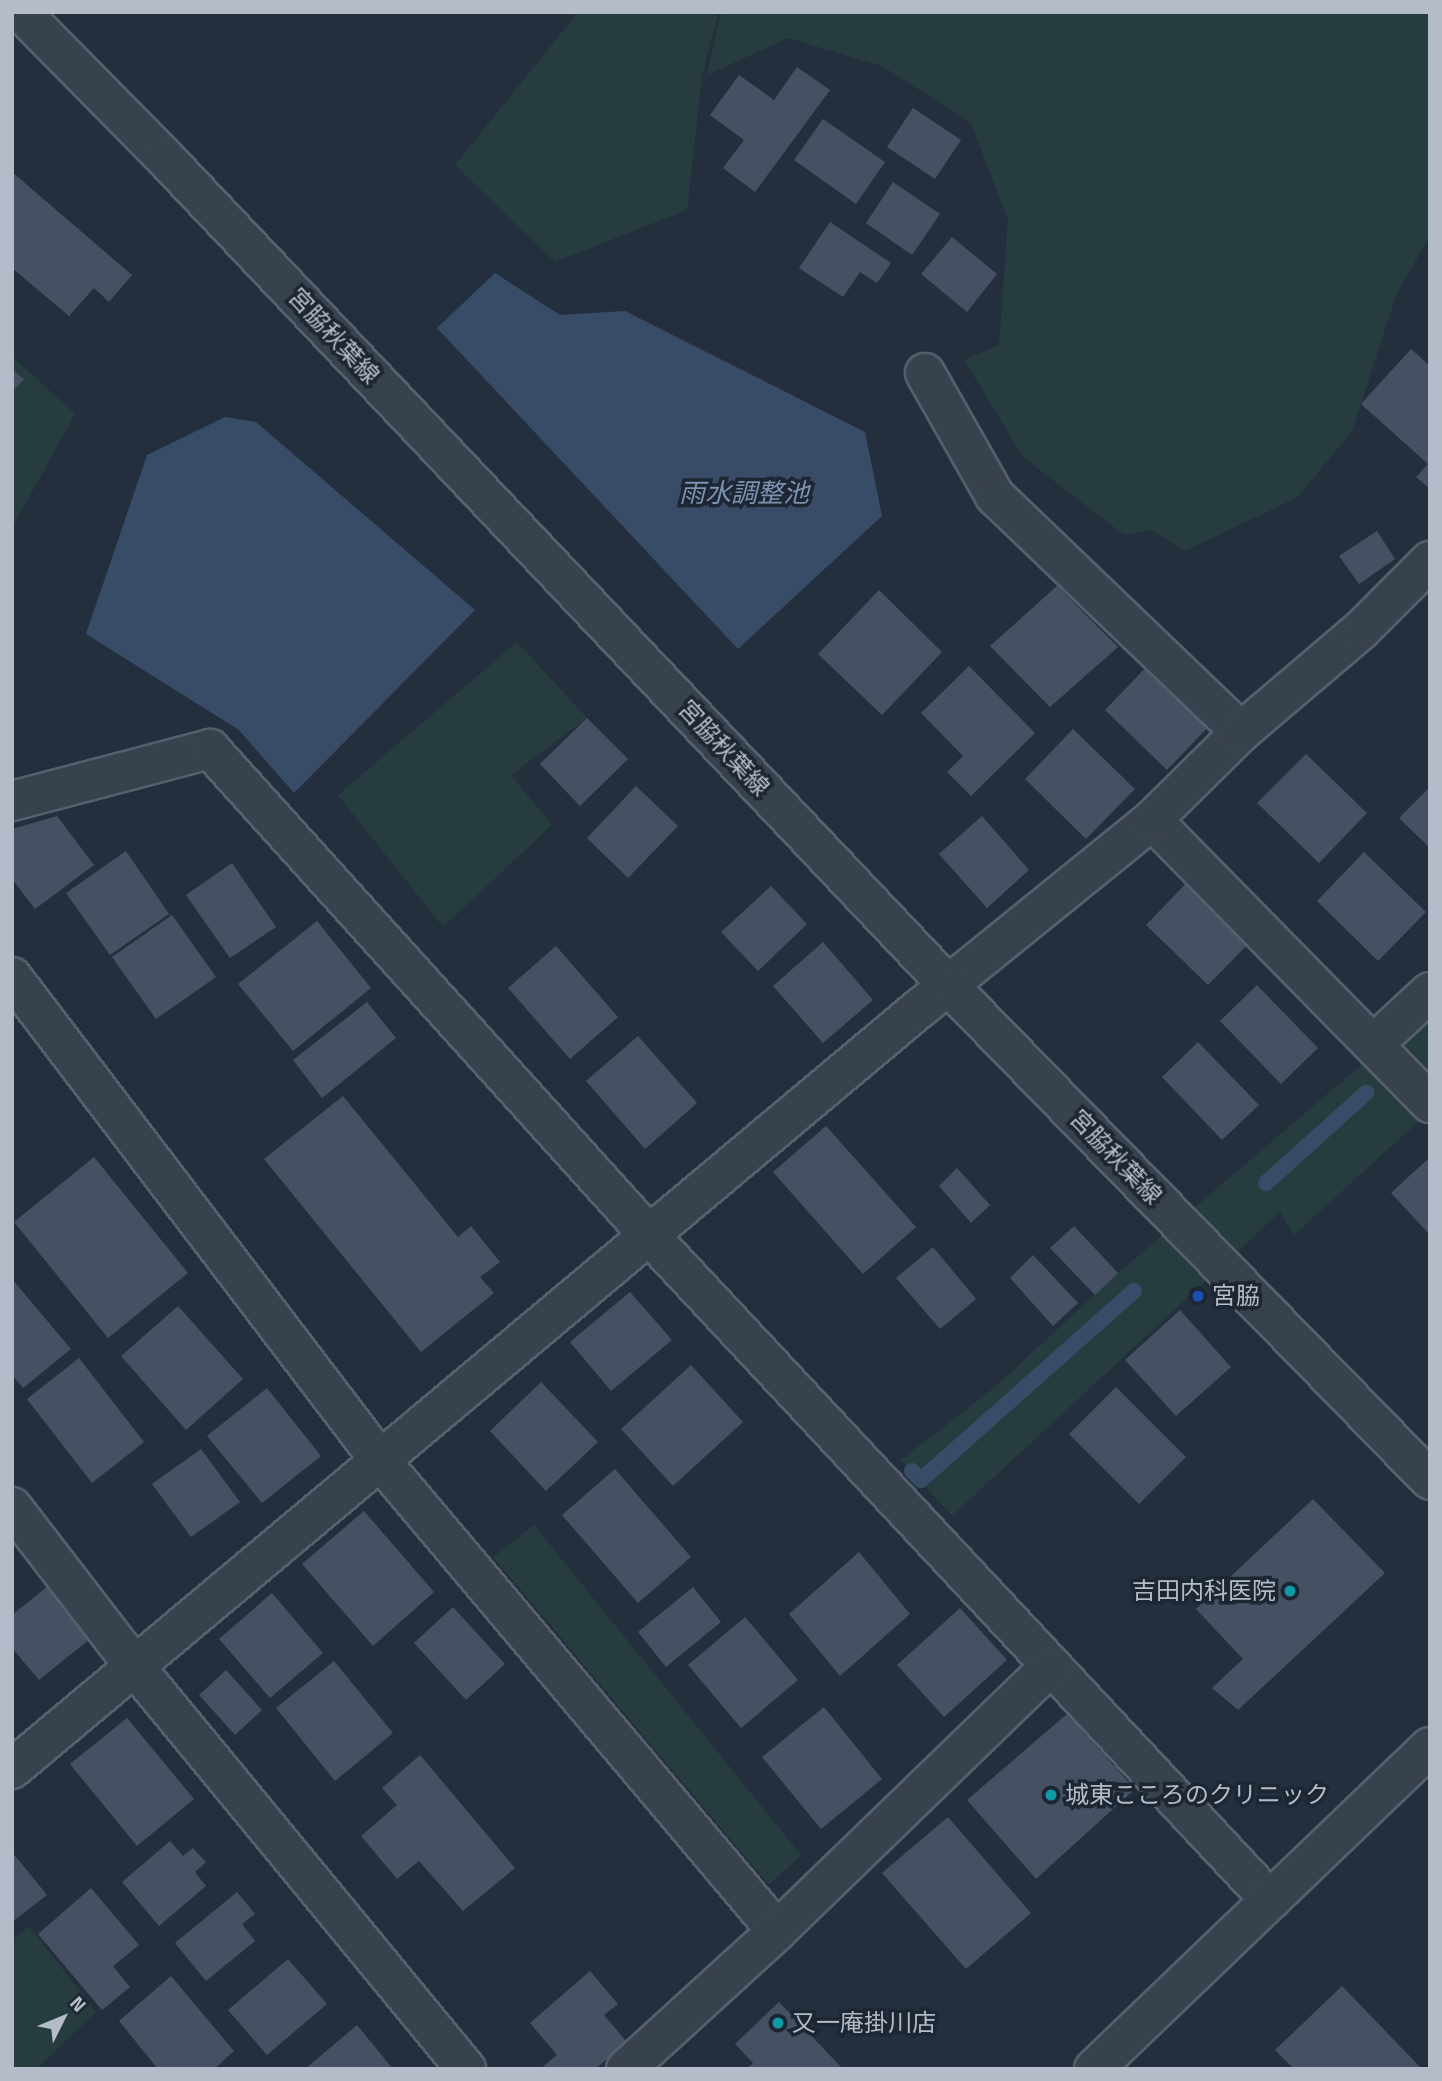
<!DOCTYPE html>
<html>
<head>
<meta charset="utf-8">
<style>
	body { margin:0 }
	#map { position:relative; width:1442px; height:2081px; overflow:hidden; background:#242f3e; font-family:"Titillium Web","Noto Sans JP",sans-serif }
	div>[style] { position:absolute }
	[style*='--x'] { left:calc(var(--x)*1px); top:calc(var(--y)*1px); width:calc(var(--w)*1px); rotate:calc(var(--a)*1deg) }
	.green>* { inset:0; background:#263c3f }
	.water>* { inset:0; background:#394c67 }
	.stream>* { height:16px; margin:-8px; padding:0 8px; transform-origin:8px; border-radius:8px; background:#394c67 }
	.building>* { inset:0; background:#455162 }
	.roads { filter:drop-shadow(2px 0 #565f6c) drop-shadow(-2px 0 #565f6c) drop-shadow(0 2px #565f6c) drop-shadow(0 -2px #565f6c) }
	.minor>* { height:38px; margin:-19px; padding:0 19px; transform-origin:19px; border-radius:19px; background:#38414e }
	.tertiary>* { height:38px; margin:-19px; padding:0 19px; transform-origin:19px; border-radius:19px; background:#38414e }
	.dots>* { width:19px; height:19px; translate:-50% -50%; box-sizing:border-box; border:4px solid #1d2633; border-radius:50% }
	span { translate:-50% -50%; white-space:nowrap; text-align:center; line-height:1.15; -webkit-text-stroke:7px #1d2633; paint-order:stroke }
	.street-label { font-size:24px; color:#b4bcc9 }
	.poi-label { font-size:24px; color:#b4bcc9 }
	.left { translate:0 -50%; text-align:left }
	.right { translate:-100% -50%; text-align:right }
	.water-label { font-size:26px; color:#7c92b1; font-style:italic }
	.frame { position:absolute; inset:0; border:14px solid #b4bcc9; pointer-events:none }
	.north { position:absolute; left:28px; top:1983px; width:70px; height:70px; -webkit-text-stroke:5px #1d2633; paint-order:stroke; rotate:47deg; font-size:19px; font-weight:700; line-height:28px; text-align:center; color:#b4bcc9 }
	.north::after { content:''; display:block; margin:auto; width:24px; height:32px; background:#b4bcc9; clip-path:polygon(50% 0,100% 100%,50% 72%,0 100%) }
</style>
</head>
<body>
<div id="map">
	<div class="green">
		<i style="clip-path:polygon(578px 12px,719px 12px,702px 76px,687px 210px,555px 262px,455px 165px)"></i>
		<i style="clip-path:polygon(721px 12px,1430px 12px,1430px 236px,1397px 293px,1352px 431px,1298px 497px,1185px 551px,1151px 530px,1124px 535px,1023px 457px,964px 360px,999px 345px,1008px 220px,971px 123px,882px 66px,788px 38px,707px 75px)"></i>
		<i style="clip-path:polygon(12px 356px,75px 414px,12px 528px)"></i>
		<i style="clip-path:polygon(517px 642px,587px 718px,511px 775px,552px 825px,443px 927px,338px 795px)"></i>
		<i style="clip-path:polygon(1430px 1006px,1430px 1111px,1294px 1235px,1280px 1212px,952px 1516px,901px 1460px,995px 1387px,1118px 1273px)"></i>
		<i style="clip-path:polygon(534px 1525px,801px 1855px,769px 1885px,493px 1557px)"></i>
		<i style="clip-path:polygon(29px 1926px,96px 2012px,36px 2069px,12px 2069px,12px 1940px)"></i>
	</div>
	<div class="water">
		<i style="clip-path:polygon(495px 273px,560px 315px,625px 311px,865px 432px,882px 516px,738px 649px,437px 328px)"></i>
		<i style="clip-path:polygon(225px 417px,256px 422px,475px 610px,294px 793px,239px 730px,86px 634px,147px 455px)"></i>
	</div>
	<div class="stream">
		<i style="--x:1266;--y:1183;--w:135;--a:-42"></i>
		<i style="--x:912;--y:1471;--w:13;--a:45"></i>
		<i style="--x:921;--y:1480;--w:285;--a:-41.6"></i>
	</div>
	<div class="building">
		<i style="clip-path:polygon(797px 67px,830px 90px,755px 192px,723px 168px,744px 140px,710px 115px,739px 75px,774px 100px)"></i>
		<i style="clip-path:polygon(913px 108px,961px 140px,935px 179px,887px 147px)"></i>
		<i style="clip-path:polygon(823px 119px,885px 162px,856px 204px,794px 160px)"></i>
		<i style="clip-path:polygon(12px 172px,132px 275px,109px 302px,94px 288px,69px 316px,12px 268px)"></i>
		<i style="clip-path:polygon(893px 182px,940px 214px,912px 255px,866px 223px)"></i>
		<i style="clip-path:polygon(830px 222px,891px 263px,877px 283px,860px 272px,843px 297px,799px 268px)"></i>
		<i style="clip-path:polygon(952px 237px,997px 274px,967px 312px,921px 274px)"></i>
		<i style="clip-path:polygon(1411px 349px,1430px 366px,1430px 489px,1416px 477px,1428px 464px,1361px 404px)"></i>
		<i style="clip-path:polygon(12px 369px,24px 379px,12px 392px)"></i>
		<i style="clip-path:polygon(1377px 531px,1395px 559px,1359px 584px,1339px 556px)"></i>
		<i style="clip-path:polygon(1057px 586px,1118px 647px,1050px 707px,990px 646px)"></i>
		<i style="clip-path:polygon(879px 590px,942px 652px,882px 715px,818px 654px)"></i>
		<i style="clip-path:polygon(1153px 660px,1215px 720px,1167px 770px,1105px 710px)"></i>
		<i style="clip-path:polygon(969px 666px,1035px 733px,971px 796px,947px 772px,963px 756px,921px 713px)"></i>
		<i style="clip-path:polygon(587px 718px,628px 759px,580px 806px,540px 764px)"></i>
		<i style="clip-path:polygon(1073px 729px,1135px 789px,1086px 839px,1025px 779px)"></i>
		<i style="clip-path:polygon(1306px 754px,1367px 813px,1319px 863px,1257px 803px)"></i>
		<i style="clip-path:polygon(636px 786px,678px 826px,628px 878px,587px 838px)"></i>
		<i style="clip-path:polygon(1430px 787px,1430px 848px,1399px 818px)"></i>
		<i style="clip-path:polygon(57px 816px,94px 865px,35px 909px,12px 879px,12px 829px)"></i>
		<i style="clip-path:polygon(982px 816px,1029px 870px,987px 908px,939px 854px)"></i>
		<i style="clip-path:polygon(126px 851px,169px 914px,110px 955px,66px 893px)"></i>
		<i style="clip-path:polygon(1364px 852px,1426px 912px,1378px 961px,1317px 901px)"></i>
		<i style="clip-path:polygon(232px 863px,276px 927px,230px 958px,186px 895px)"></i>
		<i style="clip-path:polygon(1194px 875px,1256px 936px,1208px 985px,1146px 925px)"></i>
		<i style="clip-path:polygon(771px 886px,807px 924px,758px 971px,721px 932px)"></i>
		<i style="clip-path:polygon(172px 915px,216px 977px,156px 1019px,112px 957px)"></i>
		<i style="clip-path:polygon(317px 921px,371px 988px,293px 1051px,238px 984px)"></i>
		<i style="clip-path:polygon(823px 942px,873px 1000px,823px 1043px,773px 986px)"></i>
		<i style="clip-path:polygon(556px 946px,618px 1017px,570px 1059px,508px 988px)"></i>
		<i style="clip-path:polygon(1257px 985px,1318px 1048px,1281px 1084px,1220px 1021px)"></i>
		<i style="clip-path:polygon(367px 1002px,396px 1038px,322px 1098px,293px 1060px)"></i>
		<i style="clip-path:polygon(638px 1036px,697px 1103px,645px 1149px,586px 1081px)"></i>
		<i style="clip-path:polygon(1198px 1042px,1259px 1105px,1222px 1140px,1162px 1077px)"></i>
		<i style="clip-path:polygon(343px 1096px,458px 1237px,471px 1226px,500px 1262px,480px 1277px,494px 1293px,421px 1352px,264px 1159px)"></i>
		<i style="clip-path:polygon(826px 1126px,916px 1227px,863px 1274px,773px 1172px)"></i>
		<i style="clip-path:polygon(94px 1157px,188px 1273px,108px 1338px,14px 1222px)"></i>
		<i style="clip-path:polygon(1430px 1157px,1430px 1235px,1391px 1193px)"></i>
		<i style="clip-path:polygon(957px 1168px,990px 1205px,971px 1223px,939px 1186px)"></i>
		<i style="clip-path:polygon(1074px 1226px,1118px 1273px,1095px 1295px,1050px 1248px)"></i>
		<i style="clip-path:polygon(933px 1247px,976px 1299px,940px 1329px,896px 1278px)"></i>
		<i style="clip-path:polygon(1033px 1255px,1078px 1303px,1053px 1326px,1010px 1278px)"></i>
		<i style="clip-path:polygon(12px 1279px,71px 1349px,23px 1388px,12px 1375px)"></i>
		<i style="clip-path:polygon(630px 1292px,672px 1340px,611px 1391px,570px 1342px)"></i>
		<i style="clip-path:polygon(178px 1306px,243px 1379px,186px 1430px,121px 1356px)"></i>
		<i style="clip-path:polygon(1180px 1310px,1231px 1367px,1176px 1416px,1125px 1360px)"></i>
		<i style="clip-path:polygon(79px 1358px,144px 1442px,92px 1483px,27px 1399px)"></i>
		<i style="clip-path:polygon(691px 1365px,743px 1422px,673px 1486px,621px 1429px)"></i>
		<i style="clip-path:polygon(541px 1382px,598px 1442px,546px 1491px,490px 1431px)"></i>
		<i style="clip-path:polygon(1116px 1387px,1186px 1457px,1139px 1504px,1069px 1434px)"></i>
		<i style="clip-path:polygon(267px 1388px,321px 1456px,262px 1503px,207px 1436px)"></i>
		<i style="clip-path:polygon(201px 1449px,240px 1502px,191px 1537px,152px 1484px)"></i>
		<i style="clip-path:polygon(615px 1469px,691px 1557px,638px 1603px,562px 1515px)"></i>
		<i style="clip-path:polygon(1313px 1499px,1385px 1573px,1238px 1710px,1212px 1688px,1243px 1659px,1196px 1609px)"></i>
		<i style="clip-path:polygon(364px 1511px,434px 1592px,373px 1646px,302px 1564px)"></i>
		<i style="clip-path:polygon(859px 1552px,910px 1614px,840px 1676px,789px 1614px)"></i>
		<i style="clip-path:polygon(48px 1586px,91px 1638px,39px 1680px,12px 1648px,12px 1615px)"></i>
		<i style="clip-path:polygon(693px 1587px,721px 1622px,666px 1667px,638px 1632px)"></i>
		<i style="clip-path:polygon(272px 1593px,323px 1653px,270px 1698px,219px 1639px)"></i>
		<i style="clip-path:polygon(453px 1607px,505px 1664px,466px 1700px,414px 1643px)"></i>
		<i style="clip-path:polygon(960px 1608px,1007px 1660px,944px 1717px,897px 1665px)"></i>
		<i style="clip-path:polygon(745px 1617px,798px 1680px,741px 1728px,688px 1665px)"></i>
		<i style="clip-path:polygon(334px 1661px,393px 1733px,335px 1781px,276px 1708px)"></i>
		<i style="clip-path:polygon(226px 1670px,262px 1710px,235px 1735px,199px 1695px)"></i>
		<i style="clip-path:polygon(824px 1707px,882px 1779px,821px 1829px,762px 1757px)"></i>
		<i style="clip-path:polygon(1067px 1714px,1135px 1789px,1036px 1879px,967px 1800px)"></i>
		<i style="clip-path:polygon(127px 1718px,194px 1799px,137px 1846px,70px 1764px)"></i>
		<i style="clip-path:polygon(420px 1755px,515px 1868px,463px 1911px,419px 1861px,397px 1879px,361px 1836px,397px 1805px,382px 1788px)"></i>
		<i style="clip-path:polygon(948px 1817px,1031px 1913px,966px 1969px,882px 1873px)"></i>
		<i style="clip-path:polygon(170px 1841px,183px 1856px,193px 1848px,206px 1862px,195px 1872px,206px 1886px,159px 1926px,122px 1882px)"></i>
		<i style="clip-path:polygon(12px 1852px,47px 1895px,12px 1922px)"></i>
		<i style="clip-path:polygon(91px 1888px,139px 1945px,113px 1966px,130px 1987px,102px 2010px,38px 1934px)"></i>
		<i style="clip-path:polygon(237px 1892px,255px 1914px,242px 1924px,255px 1941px,206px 1981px,175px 1943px)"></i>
		<i style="clip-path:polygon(288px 1959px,327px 2004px,267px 2055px,228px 2010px)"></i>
		<i style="clip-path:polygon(590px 1971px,618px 2004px,604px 2015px,627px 2042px,595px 2069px,540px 2069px,557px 2055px,530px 2023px)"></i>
		<i style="clip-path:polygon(171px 1976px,234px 2051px,214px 2069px,158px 2069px,119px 2021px)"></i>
		<i style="clip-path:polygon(1342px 1986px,1422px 2069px,1294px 2069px,1275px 2050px)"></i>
		<i style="clip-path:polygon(779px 2002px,843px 2069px,747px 2069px,753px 2063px,735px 2044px)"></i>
		<i style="clip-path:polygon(357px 2025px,393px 2069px,305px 2069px)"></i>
	</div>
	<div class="roads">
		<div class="minor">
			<i style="--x:925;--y:373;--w:142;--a:60.4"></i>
			<i style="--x:995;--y:496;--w:341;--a:43.8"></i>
			<i style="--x:12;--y:801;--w:205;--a:-14.7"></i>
			<i style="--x:210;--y:749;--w:655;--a:47.91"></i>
			<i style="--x:649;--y:1235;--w:910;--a:46.96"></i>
			<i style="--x:1152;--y:820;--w:397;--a:45.5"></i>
			<i style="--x:12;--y:977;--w:606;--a:52.71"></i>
			<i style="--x:379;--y:1459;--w:617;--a:49.86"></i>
			<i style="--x:1375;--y:1043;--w:75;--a:-42.8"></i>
			<i style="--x:12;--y:1507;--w:202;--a:52.4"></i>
			<i style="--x:135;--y:1667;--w:521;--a:50.53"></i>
			<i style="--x:12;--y:1769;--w:1185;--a:-39.97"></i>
			<i style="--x:920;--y:1008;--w:299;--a:-39"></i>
			<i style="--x:1152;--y:820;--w:125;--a:-44.7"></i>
			<i style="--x:1241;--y:732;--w:157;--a:-40.4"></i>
			<i style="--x:1361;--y:630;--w:98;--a:-45"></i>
			<i style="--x:626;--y:2069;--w:205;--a:-42.4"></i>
			<i style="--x:777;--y:1931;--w:380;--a:-44.1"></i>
		</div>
		<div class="tertiary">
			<i style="--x:21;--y:12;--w:206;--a:45.4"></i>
			<i style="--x:166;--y:159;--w:1139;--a:46.57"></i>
			<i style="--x:949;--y:986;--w:689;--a:45.76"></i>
			<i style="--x:1094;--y:2069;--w:465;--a:-43.8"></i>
		</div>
	</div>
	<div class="dots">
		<i style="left:1198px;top:1296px;background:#1a4fb4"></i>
		<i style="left:1290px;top:1591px;background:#0f9aa8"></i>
		<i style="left:1051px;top:1795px;background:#0f9aa8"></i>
		<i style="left:778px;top:2023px;background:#0f9aa8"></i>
	</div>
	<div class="street-label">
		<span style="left:334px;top:336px;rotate:47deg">宮脇秋葉線</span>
		<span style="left:724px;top:748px;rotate:47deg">宮脇秋葉線</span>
		<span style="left:1116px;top:1157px;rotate:46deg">宮脇秋葉線</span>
	</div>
	<div class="poi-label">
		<span class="left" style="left:1212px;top:1296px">宮脇</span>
		<span class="right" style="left:1276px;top:1591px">吉田内科医院</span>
		<span class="left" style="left:1065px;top:1795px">城東こころのクリニック</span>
		<span class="left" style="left:792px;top:2023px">又一庵掛川店</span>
	</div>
	<div class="water-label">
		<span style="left:744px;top:493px">雨水調整池</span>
	</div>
	<div class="frame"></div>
	<div class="north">N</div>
</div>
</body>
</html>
